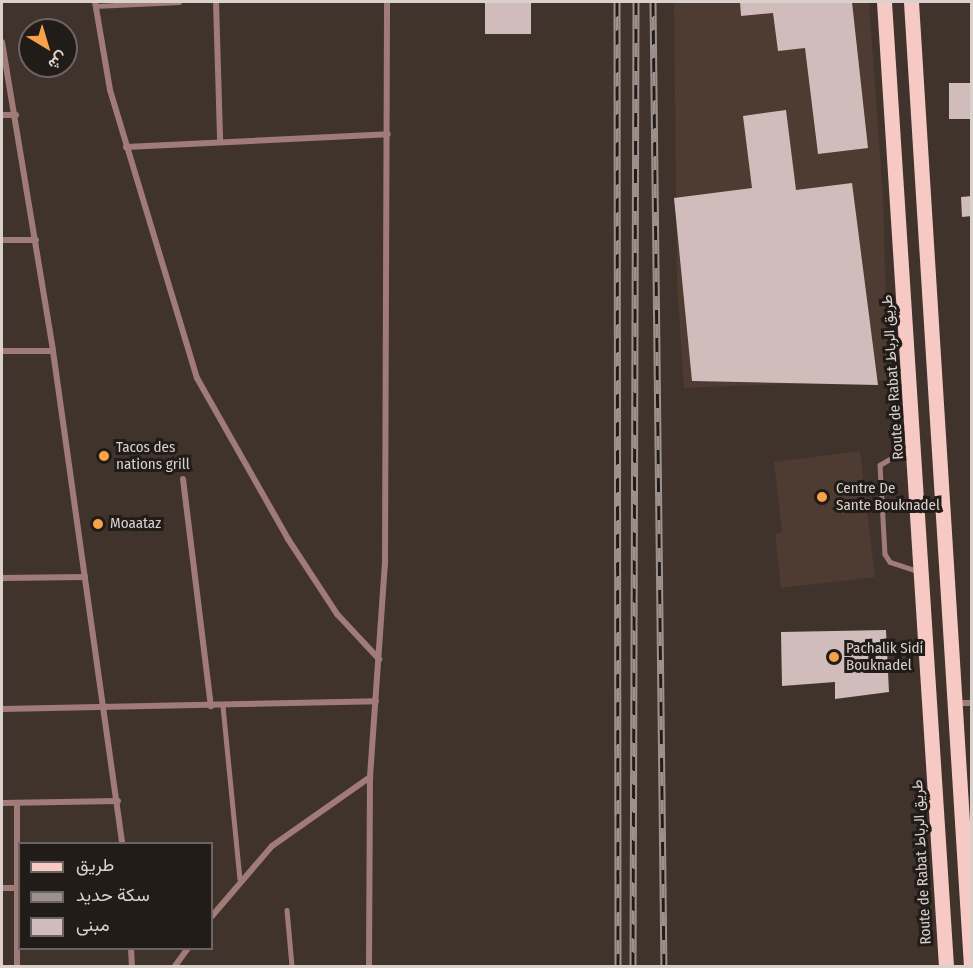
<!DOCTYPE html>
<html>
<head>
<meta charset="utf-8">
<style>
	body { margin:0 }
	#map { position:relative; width:973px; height:968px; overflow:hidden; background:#40332c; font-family:"Fira Sans Condensed",Vazirmatn,sans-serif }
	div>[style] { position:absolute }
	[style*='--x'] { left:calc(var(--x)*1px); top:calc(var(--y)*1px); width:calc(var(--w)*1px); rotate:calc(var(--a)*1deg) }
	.built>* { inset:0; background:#4e3b31 }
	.building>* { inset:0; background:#d0bdbb }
	.service>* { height:4.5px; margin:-2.25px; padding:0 2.25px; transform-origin:2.25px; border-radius:2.25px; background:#a17b78 }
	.minor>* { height:6px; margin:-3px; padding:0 3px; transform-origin:3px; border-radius:3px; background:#a17b78 }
	.primary>* { height:15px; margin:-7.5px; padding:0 7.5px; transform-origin:7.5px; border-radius:7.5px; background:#f7c9c4 }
	.rail>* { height:7px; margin-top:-3.5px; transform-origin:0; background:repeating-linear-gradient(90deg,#221c19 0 14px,#9c918c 0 28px); box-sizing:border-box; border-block:2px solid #9c918c }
	.dots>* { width:16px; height:16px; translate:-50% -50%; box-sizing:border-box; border:3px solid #221c19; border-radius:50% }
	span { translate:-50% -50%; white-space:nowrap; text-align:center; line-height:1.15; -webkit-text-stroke:6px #221c19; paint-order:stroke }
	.street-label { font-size:15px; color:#dad1cd }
	.poi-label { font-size:15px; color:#dad1cd }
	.left { translate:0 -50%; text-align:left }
	.frame { position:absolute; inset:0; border:3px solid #dad1cd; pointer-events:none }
	.legend { position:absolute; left:18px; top:842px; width:195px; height:108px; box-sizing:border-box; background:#221c19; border:2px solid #6c6461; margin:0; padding:8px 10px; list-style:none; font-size:18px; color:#dad1cd }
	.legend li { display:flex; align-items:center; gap:12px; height:30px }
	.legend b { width:30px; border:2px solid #6c6461 }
	.north { position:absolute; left:18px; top:18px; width:60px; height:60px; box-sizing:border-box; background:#221c19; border:2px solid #6c6461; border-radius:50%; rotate:142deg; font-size:16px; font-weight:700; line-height:24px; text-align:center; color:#dad1cd }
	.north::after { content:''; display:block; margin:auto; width:21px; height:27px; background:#f7a248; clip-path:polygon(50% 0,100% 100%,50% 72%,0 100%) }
</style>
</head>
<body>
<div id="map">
	<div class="built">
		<i style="clip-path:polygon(674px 2px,869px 2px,883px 197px,888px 380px,684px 388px,677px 285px)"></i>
		<i style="clip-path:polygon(860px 451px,875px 577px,781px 588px,775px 534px,782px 532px,774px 462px)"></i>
	</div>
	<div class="building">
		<i style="clip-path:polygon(485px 2px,531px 2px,531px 34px,485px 34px)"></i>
		<i style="clip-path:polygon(740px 2px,852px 2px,868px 148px,818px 154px,805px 48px,778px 51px,773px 13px,741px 16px)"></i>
		<i style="clip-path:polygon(949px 83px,972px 83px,972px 119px,949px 119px)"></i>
		<i style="clip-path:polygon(786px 110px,796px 190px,852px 183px,878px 385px,692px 381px,674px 198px,752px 188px,743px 116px)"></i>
		<i style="clip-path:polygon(972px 196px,972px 216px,962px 217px,961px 197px)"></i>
		<i style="clip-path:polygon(886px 630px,889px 692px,835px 699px,835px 682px,782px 686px,781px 632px)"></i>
	</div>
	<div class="service">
		<i style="--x:95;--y:6;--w:84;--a:-2.7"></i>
		<i style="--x:910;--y:448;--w:34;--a:150"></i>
		<i style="--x:880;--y:465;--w:89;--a:86.8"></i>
		<i style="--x:885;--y:554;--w:9;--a:58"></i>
		<i style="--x:890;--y:562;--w:29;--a:18"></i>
		<i style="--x:223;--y:706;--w:173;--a:84.4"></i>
		<i style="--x:287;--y:910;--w:56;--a:84.9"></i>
	</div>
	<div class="minor">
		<i style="--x:95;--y:2;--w:89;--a:80.3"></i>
		<i style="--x:110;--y:90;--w:301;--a:73.2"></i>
		<i style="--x:197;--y:378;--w:185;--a:60.5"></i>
		<i style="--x:288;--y:539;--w:90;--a:56.8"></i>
		<i style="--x:337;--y:614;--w:62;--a:47"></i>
		<i style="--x:216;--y:2;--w:137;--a:88.3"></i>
		<i style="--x:2;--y:42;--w:313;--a:80.6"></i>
		<i style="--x:53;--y:351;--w:498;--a:82"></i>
		<i style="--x:2;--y:115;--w:14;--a:0"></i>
		<i style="--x:126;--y:147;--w:262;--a:-2.8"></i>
		<i style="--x:2;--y:240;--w:34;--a:0"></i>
		<i style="--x:2;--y:351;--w:51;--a:0"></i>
		<i style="--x:183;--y:479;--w:229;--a:83"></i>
		<i style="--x:2;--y:578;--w:83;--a:-0.7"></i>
		<i style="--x:957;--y:703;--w:15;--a:0"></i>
		<i style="--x:2;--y:709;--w:374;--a:-1.2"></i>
		<i style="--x:2;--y:803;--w:116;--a:-1"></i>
		<i style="--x:17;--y:803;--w:163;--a:90"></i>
		<i style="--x:2;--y:888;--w:15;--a:0"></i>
		<i style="--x:212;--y:916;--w:92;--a:-49.4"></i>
		<i style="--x:272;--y:846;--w:120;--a:-35.1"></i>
		<i style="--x:370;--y:777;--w:218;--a:-86"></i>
		<i style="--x:385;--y:560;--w:558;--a:-89.79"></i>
		<i style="--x:131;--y:948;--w:18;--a:87"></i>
		<i style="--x:175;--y:966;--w:22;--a:-54"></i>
		<i style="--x:369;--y:966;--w:189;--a:-89.7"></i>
	</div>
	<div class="primary">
		<i style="--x:884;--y:2;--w:966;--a:86.32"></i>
		<i style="--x:911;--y:2;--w:966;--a:86.44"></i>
	</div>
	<div class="rail">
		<i style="--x:617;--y:2;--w:964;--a:89.94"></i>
		<i style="--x:653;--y:2;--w:964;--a:89.35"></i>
		<i style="--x:633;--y:966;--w:964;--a:-89.82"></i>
	</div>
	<div class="dots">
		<i style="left:104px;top:456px;background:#f7a248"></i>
		<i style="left:822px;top:497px;background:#f7a248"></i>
		<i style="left:98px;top:524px;background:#f7a248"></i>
		<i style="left:834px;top:657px;background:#f7a248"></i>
	</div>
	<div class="street-label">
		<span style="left:893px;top:377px;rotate:-94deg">Route de Rabat طريق الرباط</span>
		<span style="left:922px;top:862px;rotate:-93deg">Route de Rabat طريق الرباط</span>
	</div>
	<div class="poi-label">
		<span class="left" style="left:116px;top:456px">Tacos des<br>nations grill</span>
		<span class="left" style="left:836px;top:497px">Centre De<br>Sante Bouknadel</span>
		<span class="left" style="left:110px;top:524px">Moaataz</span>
		<span class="left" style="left:846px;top:657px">Pachalik Sidi<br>Bouknadel</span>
	</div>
	<div class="frame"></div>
	<ul class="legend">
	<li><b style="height:8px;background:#f7c9c4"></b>طريق</li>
	<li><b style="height:8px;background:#9c918c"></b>سكة حديد</li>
	<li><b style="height:16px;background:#d0bdbb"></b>مبنى</li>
	</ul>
	<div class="north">ش</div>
</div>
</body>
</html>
